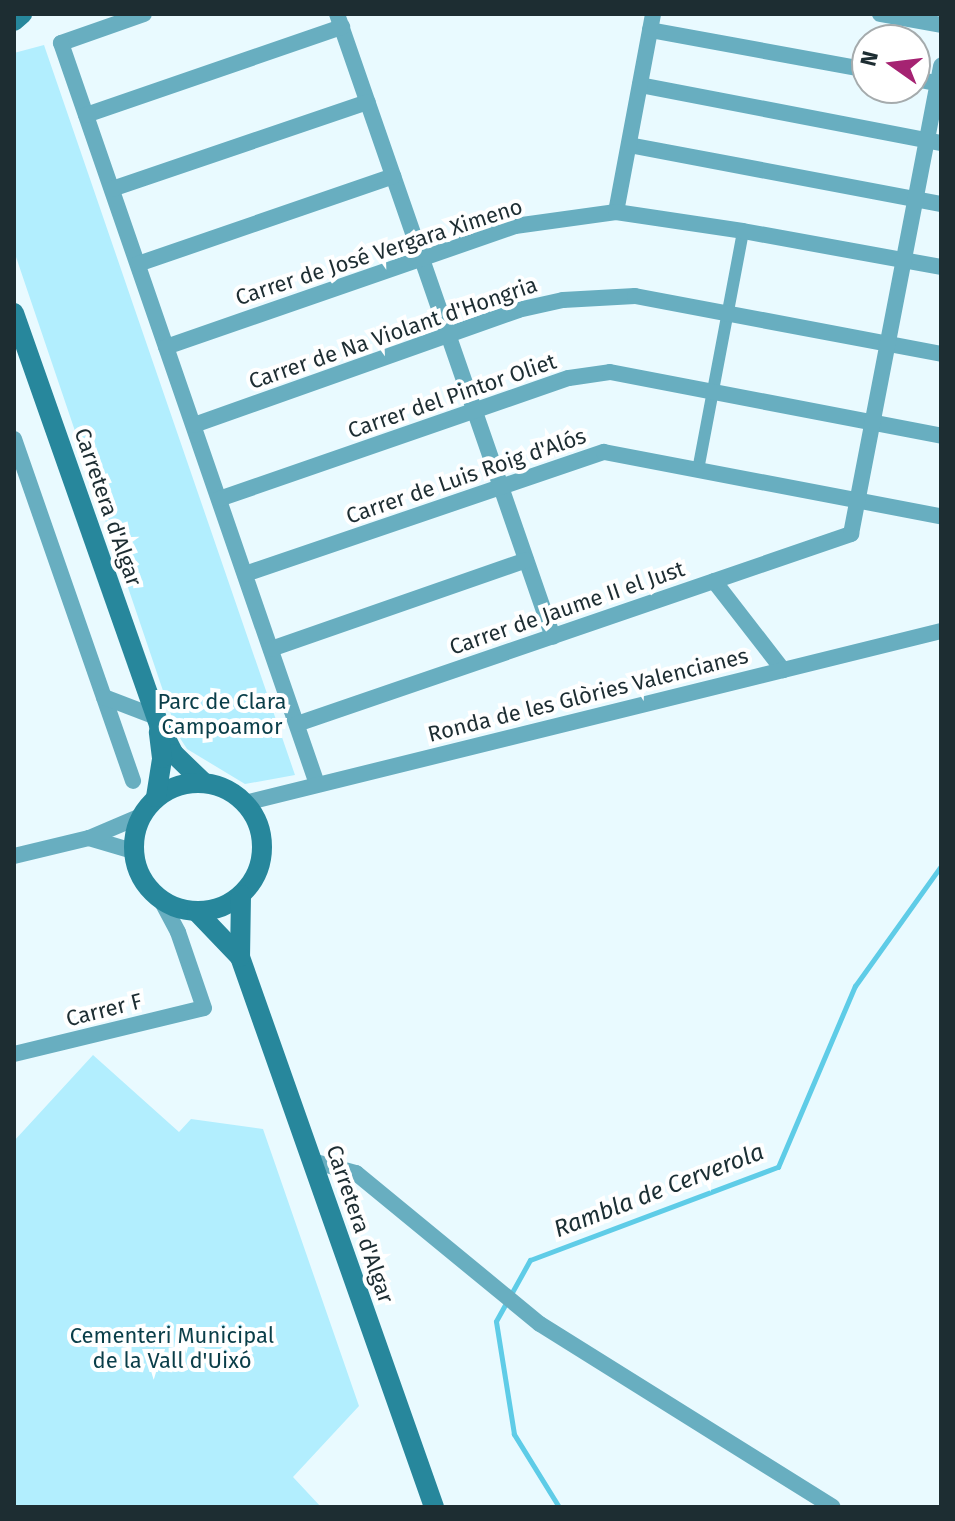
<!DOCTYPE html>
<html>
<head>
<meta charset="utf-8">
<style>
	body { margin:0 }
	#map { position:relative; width:955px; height:1521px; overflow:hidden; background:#e9faff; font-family:"Fira Sans",sans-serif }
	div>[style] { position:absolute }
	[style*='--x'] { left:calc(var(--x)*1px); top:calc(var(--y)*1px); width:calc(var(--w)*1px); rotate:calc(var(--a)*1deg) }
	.green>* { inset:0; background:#b2eefe }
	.stream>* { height:5px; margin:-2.5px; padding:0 2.5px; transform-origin:2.5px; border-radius:2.5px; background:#5ecce7 }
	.pedestrian>* { height:12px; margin:-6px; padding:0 6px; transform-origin:6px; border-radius:6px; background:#68aec0 }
	.minor>* { height:16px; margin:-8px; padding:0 8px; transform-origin:8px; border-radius:8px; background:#68aec0 }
	.secondary>* { height:20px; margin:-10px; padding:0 10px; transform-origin:10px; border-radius:10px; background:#27879c }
	.secondary>.ring { margin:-10px; padding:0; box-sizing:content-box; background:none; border:20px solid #27879c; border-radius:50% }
	span { translate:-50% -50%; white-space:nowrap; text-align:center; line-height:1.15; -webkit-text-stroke:8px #fff; paint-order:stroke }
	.street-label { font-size:22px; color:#1d2d32 }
	.park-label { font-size:22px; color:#0a3e49 }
	.water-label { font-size:24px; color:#1b2f34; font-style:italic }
	.frame { position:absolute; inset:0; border:16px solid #1d2d32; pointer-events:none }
	.north { position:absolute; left:851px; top:24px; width:80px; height:80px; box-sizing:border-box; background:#fff; border:2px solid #a5abad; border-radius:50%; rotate:284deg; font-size:22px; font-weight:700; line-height:32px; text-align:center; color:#1d2d32 }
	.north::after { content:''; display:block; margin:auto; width:28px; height:36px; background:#a52372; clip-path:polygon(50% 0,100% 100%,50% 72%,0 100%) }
</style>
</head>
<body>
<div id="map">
	<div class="green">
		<i style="clip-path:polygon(44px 45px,135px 310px,295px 775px,245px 784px,187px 749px,178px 735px,14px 251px,14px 53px)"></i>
		<i style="clip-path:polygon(93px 1055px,179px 1132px,191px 1119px,263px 1129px,359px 1406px,293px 1477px,321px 1507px,14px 1507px,14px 1141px)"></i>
	</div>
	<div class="stream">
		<i style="--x:559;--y:1507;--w:86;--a:-121.7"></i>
		<i style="--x:514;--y:1434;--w:114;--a:-99.1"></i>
		<i style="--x:496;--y:1321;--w:70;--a:-60.9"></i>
		<i style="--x:530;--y:1260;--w:265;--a:-20.6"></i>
		<i style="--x:778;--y:1167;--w:197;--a:-67"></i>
		<i style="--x:855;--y:986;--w:148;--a:-54.4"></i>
	</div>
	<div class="pedestrian">
		<i style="--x:698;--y:470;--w:243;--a:-79.3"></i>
	</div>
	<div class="minor">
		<i style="--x:144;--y:14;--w:88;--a:160.7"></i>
		<i style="--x:61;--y:43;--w:784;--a:70.94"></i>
		<i style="--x:337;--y:14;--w:659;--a:70.88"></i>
		<i style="--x:880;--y:14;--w:62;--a:10.2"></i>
		<i style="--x:650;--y:30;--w:221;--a:10.4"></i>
		<i style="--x:915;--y:79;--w:26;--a:11"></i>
		<i style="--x:640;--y:85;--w:307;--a:10.9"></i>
		<i style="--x:86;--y:115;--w:271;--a:-19"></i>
		<i style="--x:629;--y:145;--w:318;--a:10.7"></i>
		<i style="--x:112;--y:189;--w:270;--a:-18.8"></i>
		<i style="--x:616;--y:212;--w:201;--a:-79.4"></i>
		<i style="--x:138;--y:264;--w:270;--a:-19"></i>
		<i style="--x:166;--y:347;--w:369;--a:-19.1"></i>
		<i style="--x:515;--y:226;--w:102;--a:-7.9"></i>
		<i style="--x:616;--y:212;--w:128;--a:8.5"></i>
		<i style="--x:743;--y:231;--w:201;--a:10.3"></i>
		<i style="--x:194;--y:425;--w:344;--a:-19.5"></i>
		<i style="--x:518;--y:310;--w:46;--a:-12.5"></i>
		<i style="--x:563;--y:300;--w:72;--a:-3.2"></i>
		<i style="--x:635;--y:296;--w:311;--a:10.7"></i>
		<i style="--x:14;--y:439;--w:362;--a:70.8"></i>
		<i style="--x:219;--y:499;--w:370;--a:-19.1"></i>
		<i style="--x:569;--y:378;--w:41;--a:-8.3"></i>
		<i style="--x:610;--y:372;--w:337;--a:10.9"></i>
		<i style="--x:245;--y:574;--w:379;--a:-18.8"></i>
		<i style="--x:604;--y:452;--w:343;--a:10.8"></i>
		<i style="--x:714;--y:581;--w:113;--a:52.2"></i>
		<i style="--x:271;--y:649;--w:270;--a:-19.2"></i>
		<i style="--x:104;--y:697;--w:56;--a:21"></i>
		<i style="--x:297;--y:724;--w:586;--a:-18.93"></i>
		<i style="--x:851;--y:534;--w:477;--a:-79.1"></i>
		<i style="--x:245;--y:803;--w:717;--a:-13.88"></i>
		<i style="--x:89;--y:838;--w:46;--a:16.5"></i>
		<i style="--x:14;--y:856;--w:77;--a:-13.5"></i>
		<i style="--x:89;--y:838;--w:56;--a:-22.9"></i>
		<i style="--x:14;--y:1054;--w:195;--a:-13.6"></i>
		<i style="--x:204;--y:1008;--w:80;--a:-108.9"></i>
		<i style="--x:178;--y:932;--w:34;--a:-118"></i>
		<i style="--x:312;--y:1161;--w:46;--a:15.3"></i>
		<i style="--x:356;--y:1173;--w:238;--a:39.4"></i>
		<i style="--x:540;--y:1324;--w:345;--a:32"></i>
	</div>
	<div class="secondary">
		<i style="--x:14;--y:21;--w:11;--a:-41"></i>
		<i style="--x:14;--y:313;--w:437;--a:70.6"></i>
		<i style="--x:159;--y:725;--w:33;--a:63"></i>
		<i style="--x:174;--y:754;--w:40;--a:44"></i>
		<i class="ring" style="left:134px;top:783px;width:108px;height:108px"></i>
		<i style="--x:156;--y:797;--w:39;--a:-81"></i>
		<i style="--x:162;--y:758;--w:26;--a:-97"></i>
		<i style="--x:241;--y:895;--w:62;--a:90.9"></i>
		<i style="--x:240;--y:957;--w:583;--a:70.57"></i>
		<i style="--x:197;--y:912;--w:62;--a:46.3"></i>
	</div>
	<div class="street-label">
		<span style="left:379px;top:252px;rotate:-18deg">Carrer de José Vergara Ximeno</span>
		<span style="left:393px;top:333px;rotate:-19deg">Carrer de Na Violant d'Hongria</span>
		<span style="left:452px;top:396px;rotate:-19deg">Carrer del Pintor Oliet</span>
		<span style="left:466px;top:476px;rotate:-19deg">Carrer de Luis Roig d'Alós</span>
		<span style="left:108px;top:507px;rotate:71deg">Carretera d'Algar</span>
		<span style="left:567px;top:608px;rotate:-19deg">Carrer de Jaume II el Just</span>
		<span style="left:588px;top:695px;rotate:-14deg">Ronda de les Glòries Valencianes</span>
		<span style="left:104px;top:1010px;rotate:-14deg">Carrer F</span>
		<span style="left:360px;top:1224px;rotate:71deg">Carretera d'Algar</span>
	</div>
	<div class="park-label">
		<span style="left:222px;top:714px">Parc de Clara<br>Campoamor</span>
		<span style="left:172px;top:1348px">Cementeri Municipal<br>de la Vall d'Uixó</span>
	</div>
	<div class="water-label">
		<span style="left:659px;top:1191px;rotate:-21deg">Rambla de Cerverola</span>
	</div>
	<div class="frame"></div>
	<div class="north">N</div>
</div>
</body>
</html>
